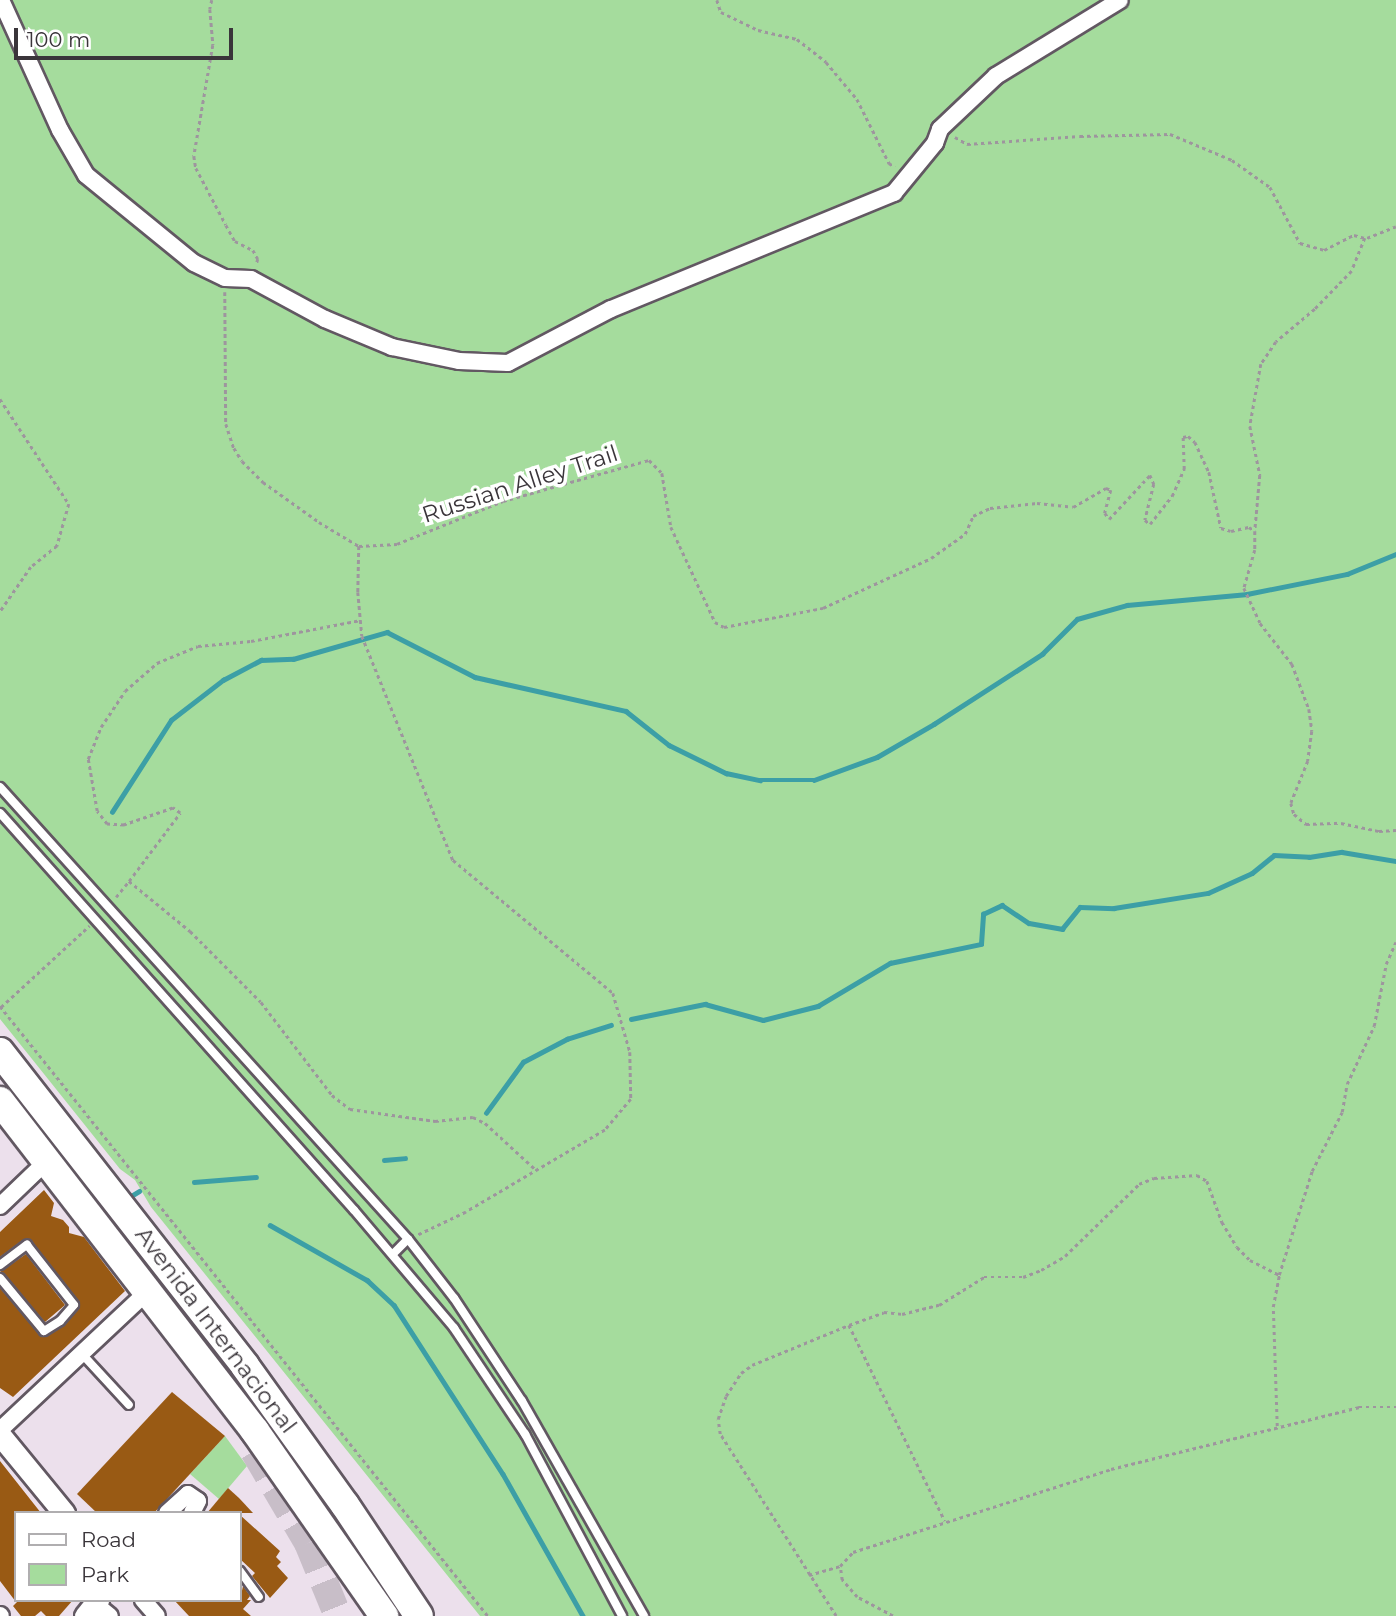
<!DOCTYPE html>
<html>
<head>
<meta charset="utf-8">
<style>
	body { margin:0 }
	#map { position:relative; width:1396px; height:1616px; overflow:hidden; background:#ece0ec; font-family:Montserrat,sans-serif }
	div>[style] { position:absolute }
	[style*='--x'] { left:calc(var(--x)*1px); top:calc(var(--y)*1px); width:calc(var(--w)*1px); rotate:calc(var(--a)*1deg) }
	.green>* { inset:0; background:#a5dc9d }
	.stream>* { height:4.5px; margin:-2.25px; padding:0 2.25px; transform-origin:2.25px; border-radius:2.25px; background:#3c9fa6 }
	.building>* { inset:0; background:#995a14 }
	.highway-tunnel>* { height:28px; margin-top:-14px; transform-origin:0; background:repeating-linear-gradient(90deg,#c8bec8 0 28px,transparent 0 42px) }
	.path>* { height:2.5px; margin-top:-1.25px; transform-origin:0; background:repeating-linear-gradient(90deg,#9e959e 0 3.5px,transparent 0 7px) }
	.roads { filter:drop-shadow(2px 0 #625862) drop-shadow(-2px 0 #625862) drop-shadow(0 2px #625862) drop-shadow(0 -2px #625862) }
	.lane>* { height:8px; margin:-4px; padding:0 4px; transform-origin:4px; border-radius:4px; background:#fff }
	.street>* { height:16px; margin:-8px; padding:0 8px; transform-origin:8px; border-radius:8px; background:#fff }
	.secondary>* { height:21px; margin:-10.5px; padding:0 10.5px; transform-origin:10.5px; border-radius:10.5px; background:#fff }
	.highway>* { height:28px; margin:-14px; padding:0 14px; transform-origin:14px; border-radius:14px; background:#fff }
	span { translate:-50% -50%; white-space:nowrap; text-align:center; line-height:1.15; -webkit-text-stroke:7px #fff; paint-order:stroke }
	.street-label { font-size:23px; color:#3a353a }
	.legend { position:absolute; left:14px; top:1511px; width:228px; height:91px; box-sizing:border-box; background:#fff; border:2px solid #b0aeb0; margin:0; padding:9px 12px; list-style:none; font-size:21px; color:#3a353a }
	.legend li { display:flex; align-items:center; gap:14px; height:35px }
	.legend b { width:35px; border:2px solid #b0aeb0 }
	.scale { position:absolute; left:14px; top:28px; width:219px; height:32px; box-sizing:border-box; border:4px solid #3a353a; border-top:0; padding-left:9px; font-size:21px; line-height:24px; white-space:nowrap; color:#3a353a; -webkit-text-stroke:5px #fff; paint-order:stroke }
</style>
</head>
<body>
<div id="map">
	<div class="green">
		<i style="clip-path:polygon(0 0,1396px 0,1396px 1616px,480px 1616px,151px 1207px,135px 1180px,120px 1169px,0 1019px)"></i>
		<i style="clip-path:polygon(225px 1436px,247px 1466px,219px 1499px,190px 1474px)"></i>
	</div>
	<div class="stream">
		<i style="--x:112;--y:812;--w:109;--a:-57.3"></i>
		<i style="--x:171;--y:720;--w:66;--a:-37.6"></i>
		<i style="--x:223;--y:680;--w:43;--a:-27.8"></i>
		<i style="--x:261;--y:660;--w:32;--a:-2"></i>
		<i style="--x:293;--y:659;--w:98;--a:-16"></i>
		<i style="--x:387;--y:632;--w:99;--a:27.1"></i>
		<i style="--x:475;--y:677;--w:155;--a:12.7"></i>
		<i style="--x:626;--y:711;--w:55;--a:38.3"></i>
		<i style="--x:669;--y:745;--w:64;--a:26.2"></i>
		<i style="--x:726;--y:773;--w:35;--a:12"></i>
		<i style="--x:760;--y:780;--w:54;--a:0"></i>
		<i style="--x:814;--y:780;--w:67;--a:-20.1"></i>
		<i style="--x:877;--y:757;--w:66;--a:-30.1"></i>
		<i style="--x:934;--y:724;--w:129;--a:-32.9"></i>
		<i style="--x:1042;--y:654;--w:49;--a:-45"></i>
		<i style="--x:1077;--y:619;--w:52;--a:-15.6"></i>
		<i style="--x:1127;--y:605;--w:121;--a:-5.2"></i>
		<i style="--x:1247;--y:594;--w:102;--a:-11.3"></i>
		<i style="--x:1347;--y:574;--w:53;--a:-22.2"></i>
		<i style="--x:631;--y:1019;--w:76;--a:-11.5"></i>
		<i style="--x:705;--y:1004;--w:60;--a:15.4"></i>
		<i style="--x:763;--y:1020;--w:57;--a:-14.3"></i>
		<i style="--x:818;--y:1006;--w:84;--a:-30.8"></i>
		<i style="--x:890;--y:963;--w:93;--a:-11.8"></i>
		<i style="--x:981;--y:944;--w:30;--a:-86"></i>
		<i style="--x:983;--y:914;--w:21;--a:-25"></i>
		<i style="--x:1002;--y:905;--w:32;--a:34"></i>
		<i style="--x:1029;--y:923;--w:34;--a:10"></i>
		<i style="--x:1062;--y:929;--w:28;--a:-51"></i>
		<i style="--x:1080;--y:907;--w:34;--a:2"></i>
		<i style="--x:1114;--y:908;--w:95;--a:-9.1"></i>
		<i style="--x:1208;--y:893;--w:48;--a:-24.4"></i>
		<i style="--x:1252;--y:873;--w:28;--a:-39"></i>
		<i style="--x:1274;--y:855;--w:35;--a:3"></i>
		<i style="--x:1309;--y:857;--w:33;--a:-9"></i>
		<i style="--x:1342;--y:852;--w:55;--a:9.5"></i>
		<i style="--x:486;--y:1113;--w:63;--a:-54"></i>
		<i style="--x:523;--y:1062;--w:50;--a:-27.6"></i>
		<i style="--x:567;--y:1039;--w:46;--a:-17.7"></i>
		<i style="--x:384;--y:1160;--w:21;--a:-5"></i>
		<i style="--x:194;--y:1182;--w:62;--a:-4.6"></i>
		<i style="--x:128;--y:1198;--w:13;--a:-32"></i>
		<i style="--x:270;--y:1225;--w:112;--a:29.6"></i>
		<i style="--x:367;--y:1280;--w:37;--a:43"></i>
		<i style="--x:394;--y:1305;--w:201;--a:57.2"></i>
		<i style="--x:503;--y:1474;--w:163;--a:60.6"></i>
	</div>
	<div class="building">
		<i style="clip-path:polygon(44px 1190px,54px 1203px,51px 1216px,63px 1220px,69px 1227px,69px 1233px,84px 1237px,125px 1291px,13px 1397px,0 1388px,0 1288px,42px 1337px,64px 1326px,80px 1306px,30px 1239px,23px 1240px,0 1257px,0 1232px)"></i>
		<i style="clip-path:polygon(26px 1254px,65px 1305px,45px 1322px,0 1272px)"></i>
		<i style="clip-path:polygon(172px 1392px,225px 1436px,154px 1513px,97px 1513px,77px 1494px)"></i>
		<i style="clip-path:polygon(0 1461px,41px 1513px,16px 1513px,16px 1602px,0 1581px)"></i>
		<i style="clip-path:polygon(228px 1488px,239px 1498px,253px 1513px,207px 1513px)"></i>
		<i style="clip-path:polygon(240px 1515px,280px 1551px,276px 1557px,281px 1562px,277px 1566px,288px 1578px,270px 1598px,252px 1576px,255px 1573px,240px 1559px)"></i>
		<i style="clip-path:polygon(243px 1586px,250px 1596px,247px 1600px,251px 1600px,243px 1609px,251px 1616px,189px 1616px,174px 1600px,240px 1600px)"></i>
		<i style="clip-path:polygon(19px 1600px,73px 1600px,59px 1616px,46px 1616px,41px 1611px,35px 1616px,21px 1616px,13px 1606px)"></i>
	</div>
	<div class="highway-tunnel">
		<i style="--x:254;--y:1451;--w:107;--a:59.6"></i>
		<i style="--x:308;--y:1543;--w:79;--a:67.7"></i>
		<i style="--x:305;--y:1469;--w:62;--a:60.1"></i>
		<i style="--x:336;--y:1523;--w:37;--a:70"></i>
	</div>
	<div class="path">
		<i style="--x:212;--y:0;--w:9;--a:103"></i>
		<i style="--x:210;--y:9;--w:36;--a:85"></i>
		<i style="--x:213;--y:45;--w:113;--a:99.7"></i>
		<i style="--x:194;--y:156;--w:12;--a:81"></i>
		<i style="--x:196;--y:168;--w:64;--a:62.2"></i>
		<i style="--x:226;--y:225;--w:18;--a:61"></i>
		<i style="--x:235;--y:241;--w:20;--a:27"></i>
		<i style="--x:253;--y:250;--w:10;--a:61"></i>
		<i style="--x:258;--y:259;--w:7;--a:106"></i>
		<i style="--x:717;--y:0;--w:13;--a:72"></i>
		<i style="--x:721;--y:12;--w:41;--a:25.9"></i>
		<i style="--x:758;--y:30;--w:40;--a:13"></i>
		<i style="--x:797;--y:39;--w:37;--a:38"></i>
		<i style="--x:826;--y:62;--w:48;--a:50"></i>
		<i style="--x:857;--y:99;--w:72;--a:63.4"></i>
		<i style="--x:889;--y:163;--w:7;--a:34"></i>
		<i style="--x:955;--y:137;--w:14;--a:30"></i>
		<i style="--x:967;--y:144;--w:113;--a:-4"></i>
		<i style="--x:1080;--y:136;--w:90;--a:-1.3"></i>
		<i style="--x:1170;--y:134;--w:67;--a:22.8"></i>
		<i style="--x:1232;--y:160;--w:47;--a:35.4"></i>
		<i style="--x:1270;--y:187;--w:64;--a:61.8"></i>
		<i style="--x:1300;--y:243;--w:25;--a:16"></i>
		<i style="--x:1324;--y:250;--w:34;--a:-27"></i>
		<i style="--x:1354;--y:235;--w:11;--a:15"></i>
		<i style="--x:1365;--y:238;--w:35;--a:112"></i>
		<i style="--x:1352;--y:271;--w:53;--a:134.2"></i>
		<i style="--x:1315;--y:309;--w:51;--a:139.8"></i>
		<i style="--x:1276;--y:342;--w:27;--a:124"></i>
		<i style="--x:1261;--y:364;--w:63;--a:100.1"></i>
		<i style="--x:1250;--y:426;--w:50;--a:78.5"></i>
		<i style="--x:1260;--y:475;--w:56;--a:95.1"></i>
		<i style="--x:1367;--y:238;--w:31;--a:-22"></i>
		<i style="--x:225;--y:292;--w:132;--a:89.6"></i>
		<i style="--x:226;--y:424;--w:25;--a:72"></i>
		<i style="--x:234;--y:448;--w:15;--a:58"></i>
		<i style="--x:242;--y:461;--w:30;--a:45"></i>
		<i style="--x:263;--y:482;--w:69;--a:35.5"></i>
		<i style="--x:319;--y:522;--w:47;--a:31"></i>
		<i style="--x:359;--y:546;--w:38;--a:-3"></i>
		<i style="--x:397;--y:544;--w:114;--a:-22.1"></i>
		<i style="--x:503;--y:501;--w:152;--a:-15.7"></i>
		<i style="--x:649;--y:460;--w:18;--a:45"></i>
		<i style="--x:662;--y:473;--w:55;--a:80.5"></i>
		<i style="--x:671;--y:527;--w:105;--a:65.1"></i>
		<i style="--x:715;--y:622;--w:10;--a:29"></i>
		<i style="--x:724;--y:627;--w:101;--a:-10.9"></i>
		<i style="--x:823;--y:608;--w:119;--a:-24.8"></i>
		<i style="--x:931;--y:558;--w:42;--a:-35.2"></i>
		<i style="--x:965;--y:534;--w:20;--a:-66"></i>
		<i style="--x:973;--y:516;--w:19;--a:-25"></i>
		<i style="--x:990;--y:508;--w:47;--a:-6.1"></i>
		<i style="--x:1037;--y:503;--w:36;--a:6"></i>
		<i style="--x:1073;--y:507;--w:38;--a:-30"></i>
		<i style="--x:1106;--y:488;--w:5;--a:22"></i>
		<i style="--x:1111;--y:490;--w:24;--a:105"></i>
		<i style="--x:1105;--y:513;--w:7;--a:56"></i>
		<i style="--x:1109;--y:519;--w:60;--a:-47"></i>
		<i style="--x:1150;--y:475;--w:10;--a:66"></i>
		<i style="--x:1154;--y:484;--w:37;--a:104"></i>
		<i style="--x:1145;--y:520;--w:6;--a:39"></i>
		<i style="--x:1150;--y:524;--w:36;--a:-52"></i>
		<i style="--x:1172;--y:496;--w:30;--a:-66"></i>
		<i style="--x:1184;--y:469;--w:32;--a:-92"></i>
		<i style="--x:1183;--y:437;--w:5;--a:-11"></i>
		<i style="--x:1188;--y:436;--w:9;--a:41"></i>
		<i style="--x:1195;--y:442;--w:33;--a:65"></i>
		<i style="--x:1209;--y:472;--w:57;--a:77.9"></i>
		<i style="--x:1221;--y:528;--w:10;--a:17"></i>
		<i style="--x:1231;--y:531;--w:18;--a:-13"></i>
		<i style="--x:1249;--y:527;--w:7;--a:34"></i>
		<i style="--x:1255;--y:531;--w:19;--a:90"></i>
		<i style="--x:1255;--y:550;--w:40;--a:106"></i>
		<i style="--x:1244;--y:588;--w:38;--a:65"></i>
		<i style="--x:1260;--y:623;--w:52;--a:52"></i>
		<i style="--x:1292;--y:664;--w:48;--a:69.3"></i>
		<i style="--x:1309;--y:709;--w:22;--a:82"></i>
		<i style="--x:1312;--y:731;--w:30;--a:98"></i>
		<i style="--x:1308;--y:761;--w:45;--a:112"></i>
		<i style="--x:1291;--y:803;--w:11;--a:75"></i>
		<i style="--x:1294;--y:814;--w:16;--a:40"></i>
		<i style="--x:1306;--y:824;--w:35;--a:-2"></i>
		<i style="--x:1341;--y:823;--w:39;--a:12"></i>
		<i style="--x:1379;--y:831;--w:17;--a:-3"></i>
		<i style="--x:0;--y:399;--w:126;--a:56.7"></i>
		<i style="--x:69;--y:504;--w:44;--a:105.9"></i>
		<i style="--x:57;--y:546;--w:33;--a:141"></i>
		<i style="--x:31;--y:567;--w:55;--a:124.6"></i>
		<i style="--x:359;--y:546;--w:46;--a:91.2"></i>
		<i style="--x:358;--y:592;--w:44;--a:84.8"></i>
		<i style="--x:362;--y:636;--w:242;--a:67.9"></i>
		<i style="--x:453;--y:860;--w:208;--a:39.7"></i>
		<i style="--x:613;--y:993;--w:61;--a:73.9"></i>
		<i style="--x:630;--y:1052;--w:47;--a:88.8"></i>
		<i style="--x:631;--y:1099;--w:40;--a:130"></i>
		<i style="--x:605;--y:1130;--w:161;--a:149.5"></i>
		<i style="--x:466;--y:1212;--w:53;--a:154.4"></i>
		<i style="--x:129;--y:881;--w:85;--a:-53.1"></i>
		<i style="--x:180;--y:813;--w:9;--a:-144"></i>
		<i style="--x:173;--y:808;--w:52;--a:160.9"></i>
		<i style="--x:124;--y:825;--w:17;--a:-177"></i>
		<i style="--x:107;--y:824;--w:16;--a:-128"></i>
		<i style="--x:97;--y:811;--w:53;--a:-99.8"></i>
		<i style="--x:88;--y:759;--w:35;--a:-68"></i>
		<i style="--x:101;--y:727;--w:43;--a:-56.3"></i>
		<i style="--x:125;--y:691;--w:43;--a:-41.2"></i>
		<i style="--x:157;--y:663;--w:44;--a:-22.5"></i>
		<i style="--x:198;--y:646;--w:53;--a:-5.4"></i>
		<i style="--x:251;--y:641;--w:112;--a:-10.8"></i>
		<i style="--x:116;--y:897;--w:21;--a:-51"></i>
		<i style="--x:129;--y:881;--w:79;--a:39.3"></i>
		<i style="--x:190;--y:931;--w:100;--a:45"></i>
		<i style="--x:261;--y:1002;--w:117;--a:52.6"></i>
		<i style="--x:332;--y:1095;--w:23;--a:38"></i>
		<i style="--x:350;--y:1109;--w:86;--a:8"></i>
		<i style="--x:435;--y:1121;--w:38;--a:-6"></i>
		<i style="--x:473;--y:1117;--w:13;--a:27"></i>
		<i style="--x:485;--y:1123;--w:68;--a:42.6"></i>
		<i style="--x:0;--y:1006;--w:781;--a:51.34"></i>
		<i style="--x:1;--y:1007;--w:120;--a:-42.6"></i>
		<i style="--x:849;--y:1325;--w:37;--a:-20"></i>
		<i style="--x:884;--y:1312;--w:18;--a:6"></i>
		<i style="--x:902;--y:1314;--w:38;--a:-14"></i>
		<i style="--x:939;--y:1305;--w:53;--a:-31.9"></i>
		<i style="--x:984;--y:1277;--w:39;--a:0"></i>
		<i style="--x:1023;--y:1277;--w:19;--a:-21"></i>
		<i style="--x:1041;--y:1270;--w:28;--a:-30"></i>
		<i style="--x:1065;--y:1256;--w:103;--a:-44.2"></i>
		<i style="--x:1139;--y:1184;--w:16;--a:-22"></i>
		<i style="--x:1154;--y:1178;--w:43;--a:-4"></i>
		<i style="--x:1197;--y:1175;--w:12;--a:31"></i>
		<i style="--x:1207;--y:1181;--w:44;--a:69.9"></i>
		<i style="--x:1222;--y:1222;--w:29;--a:59"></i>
		<i style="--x:1237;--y:1247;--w:18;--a:45"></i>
		<i style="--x:1250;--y:1260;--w:33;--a:27"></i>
		<i style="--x:1277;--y:1426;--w:119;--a:-91.9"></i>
		<i style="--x:1273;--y:1307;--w:33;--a:-79"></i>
		<i style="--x:1279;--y:1275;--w:109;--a:-72.4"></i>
		<i style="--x:1312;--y:1171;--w:66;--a:-63"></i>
		<i style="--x:1342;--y:1112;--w:28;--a:-80"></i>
		<i style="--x:1347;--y:1084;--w:64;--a:-65"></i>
		<i style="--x:1374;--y:1026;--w:63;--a:-79"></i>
		<i style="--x:1386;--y:964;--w:24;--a:-66"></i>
		<i style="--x:809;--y:1575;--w:32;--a:-16"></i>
		<i style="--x:836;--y:1616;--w:216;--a:-122.5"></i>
		<i style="--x:720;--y:1434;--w:15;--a:-98"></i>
		<i style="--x:718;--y:1419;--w:24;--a:-71"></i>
		<i style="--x:726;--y:1396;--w:27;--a:-57"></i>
		<i style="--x:741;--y:1373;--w:14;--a:-36"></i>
		<i style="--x:752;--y:1365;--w:105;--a:-22.4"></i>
		<i style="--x:849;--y:1325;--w:218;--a:63.9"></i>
		<i style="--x:893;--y:1616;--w:41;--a:-152.2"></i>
		<i style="--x:857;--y:1597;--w:23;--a:-131"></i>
		<i style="--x:842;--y:1580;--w:14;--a:-98"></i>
		<i style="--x:840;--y:1566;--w:19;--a:-47"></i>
		<i style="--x:853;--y:1552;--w:271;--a:-17.8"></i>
		<i style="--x:1111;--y:1469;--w:256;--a:-14"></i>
		<i style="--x:1359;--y:1407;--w:37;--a:0"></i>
	</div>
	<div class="roads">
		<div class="lane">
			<i style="--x:0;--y:787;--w:609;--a:47.93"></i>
			<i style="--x:408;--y:1239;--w:75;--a:52.1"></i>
			<i style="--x:454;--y:1298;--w:123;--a:56.6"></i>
			<i style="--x:522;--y:1401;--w:247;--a:60.4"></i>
			<i style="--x:0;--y:813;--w:532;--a:48.28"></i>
			<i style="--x:354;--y:1210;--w:155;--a:49.7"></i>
			<i style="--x:454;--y:1328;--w:128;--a:56.2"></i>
			<i style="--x:525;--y:1434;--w:206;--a:61.9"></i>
			<i style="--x:393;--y:1254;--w:21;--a:-45"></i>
			<i style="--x:0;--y:1265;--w:34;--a:-37"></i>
			<i style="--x:27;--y:1245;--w:76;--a:51.9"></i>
			<i style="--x:74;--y:1305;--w:21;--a:131"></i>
			<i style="--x:60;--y:1321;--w:19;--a:148"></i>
			<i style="--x:44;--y:1331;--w:69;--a:-129.7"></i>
			<i style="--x:82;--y:1354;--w:69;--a:47.3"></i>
			<i style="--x:240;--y:1571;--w:32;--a:54"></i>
		</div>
		<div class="street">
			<i style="--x:1;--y:0;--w:143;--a:65.6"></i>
			<i style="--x:60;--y:130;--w:52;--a:60"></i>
			<i style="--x:86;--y:175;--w:139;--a:39.2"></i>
			<i style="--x:194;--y:263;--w:34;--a:26"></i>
			<i style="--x:225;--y:278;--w:26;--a:2"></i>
			<i style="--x:251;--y:279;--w:84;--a:28.4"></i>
			<i style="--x:325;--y:319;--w:73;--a:22.7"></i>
			<i style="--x:392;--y:347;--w:68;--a:11.8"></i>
			<i style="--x:459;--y:361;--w:49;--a:2.3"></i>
			<i style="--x:508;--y:363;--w:116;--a:-27.7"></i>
			<i style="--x:611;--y:309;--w:306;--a:-22.3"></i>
			<i style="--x:894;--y:193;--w:65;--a:-50.6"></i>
			<i style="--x:935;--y:143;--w:15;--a:-70"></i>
			<i style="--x:940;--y:129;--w:77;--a:-43.4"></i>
			<i style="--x:996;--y:76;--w:145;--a:-31.5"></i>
			<i style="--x:0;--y:1206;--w:65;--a:-43.8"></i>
			<i style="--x:0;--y:1430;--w:202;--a:-43.2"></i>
			<i style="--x:167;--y:1513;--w:28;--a:-42"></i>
			<i style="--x:188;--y:1494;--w:12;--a:35"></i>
			<i style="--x:198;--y:1501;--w:13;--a:117"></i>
			<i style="--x:143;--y:1600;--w:21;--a:49"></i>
			<i style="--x:95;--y:1604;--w:19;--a:39"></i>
			<i style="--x:0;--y:1615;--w:1;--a:45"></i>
		</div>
		<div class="secondary">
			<i style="--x:0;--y:1435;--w:101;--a:50.6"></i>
			<i style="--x:85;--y:1616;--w:21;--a:-51"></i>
		</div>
		<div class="highway">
			<i style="--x:0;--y:1052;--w:398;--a:52"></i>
			<i style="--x:245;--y:1366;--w:171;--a:54.3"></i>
			<i style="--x:345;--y:1505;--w:133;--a:56.3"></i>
			<i style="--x:0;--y:1101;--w:417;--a:52.3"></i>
			<i style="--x:255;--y:1431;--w:226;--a:55.1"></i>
		</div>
	</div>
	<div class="street-label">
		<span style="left:520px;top:484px;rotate:-18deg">Russian Alley Trail</span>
		<span style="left:216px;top:1330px;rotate:53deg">Avenida Internacional</span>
	</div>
	<ul class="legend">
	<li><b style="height:9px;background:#fff"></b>Road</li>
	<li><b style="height:19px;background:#a5dc9d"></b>Park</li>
	</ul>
	<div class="scale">100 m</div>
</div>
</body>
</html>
